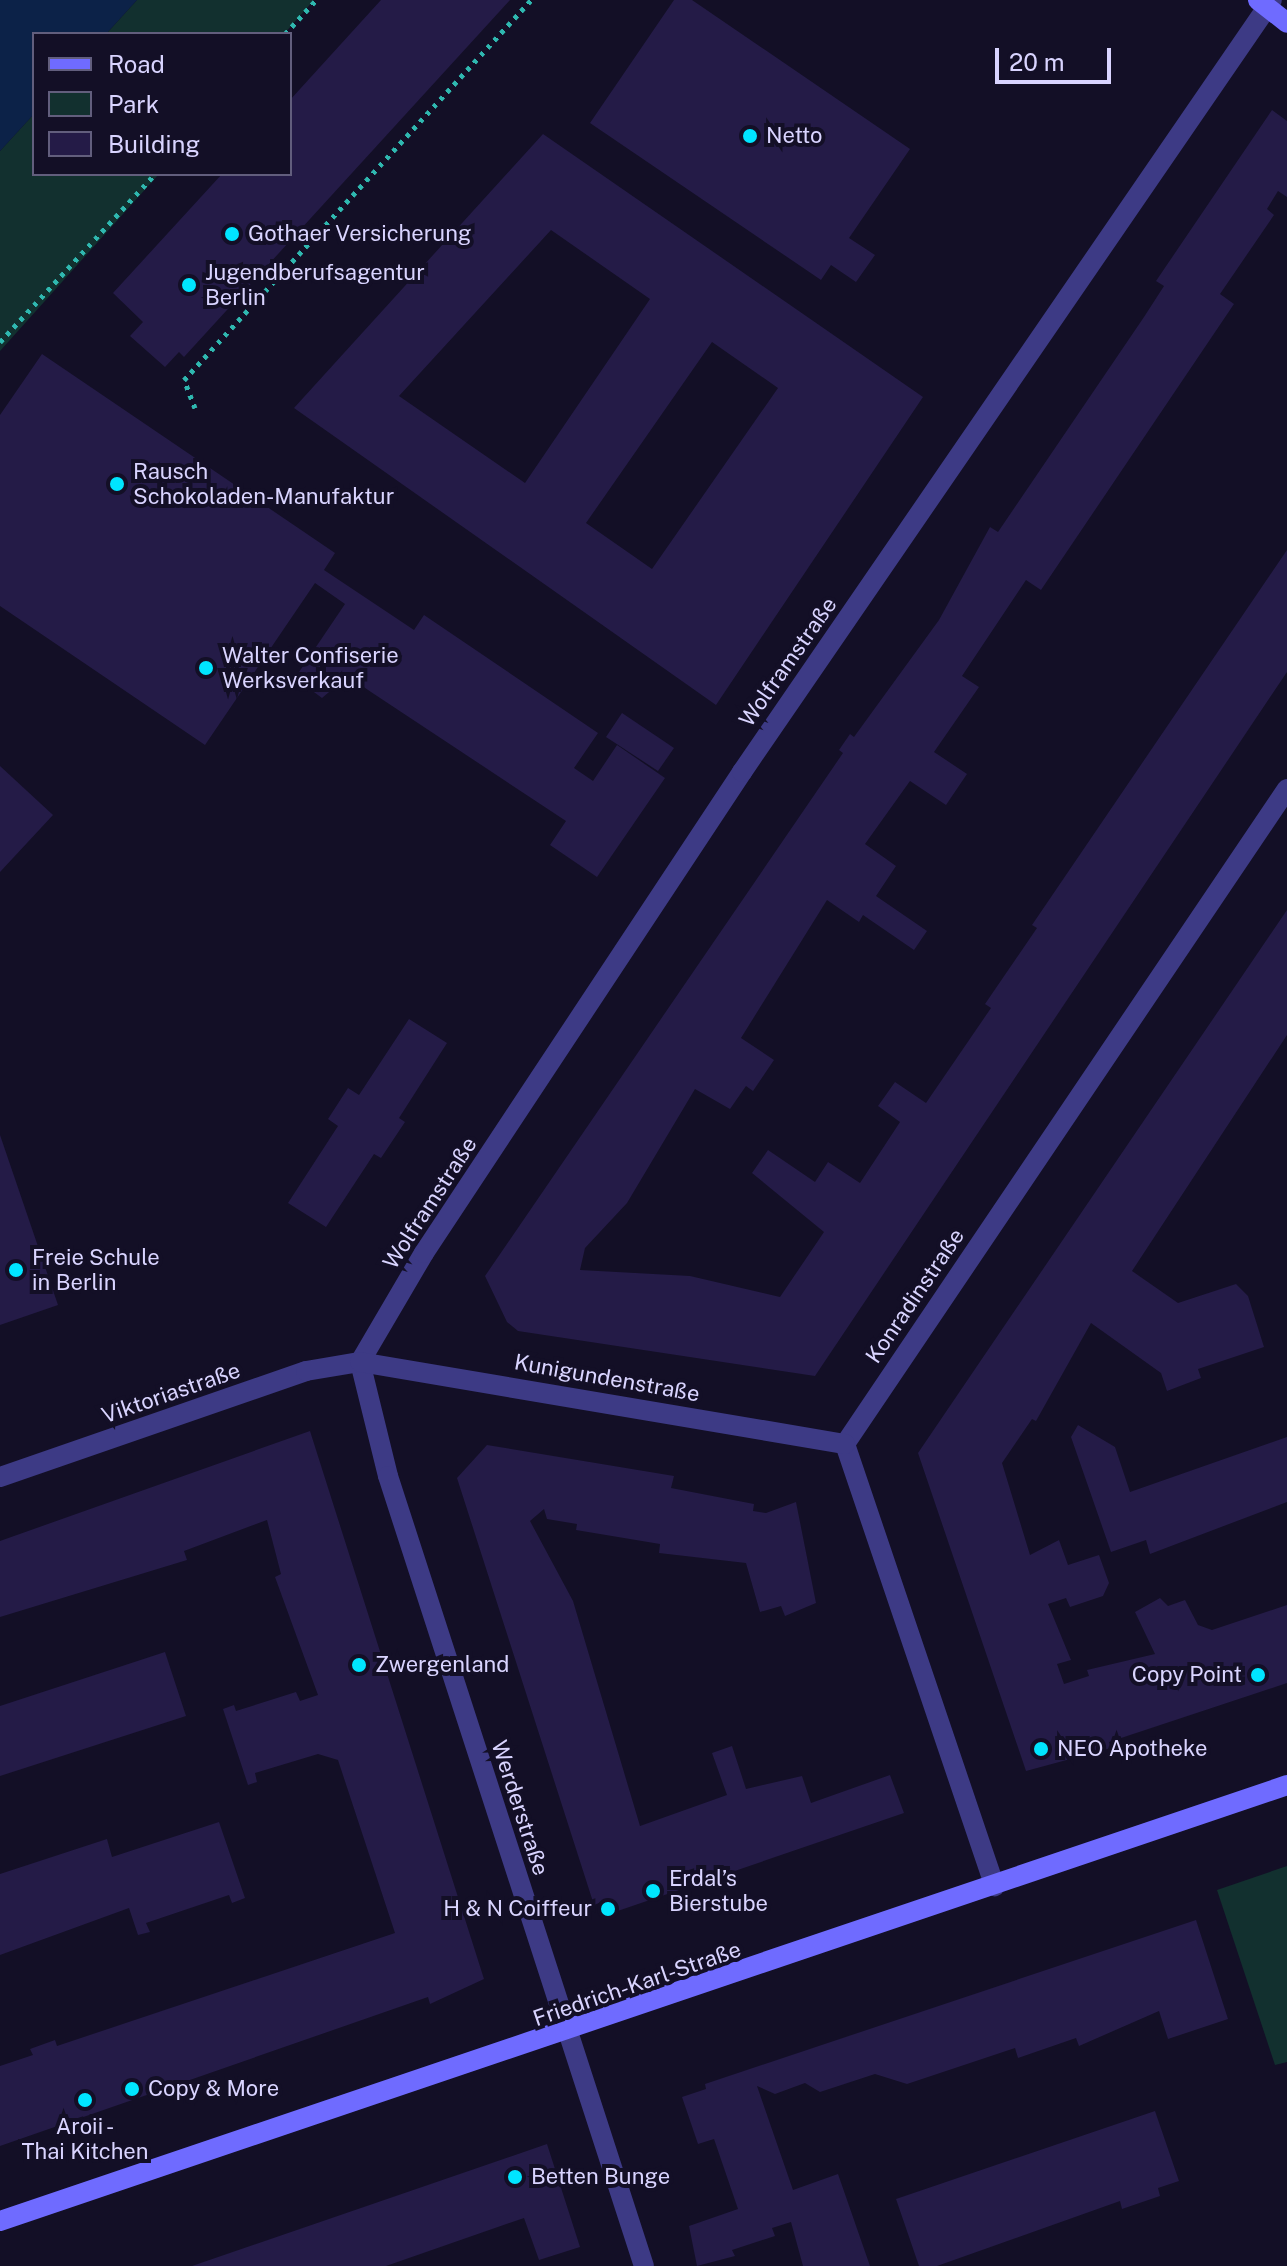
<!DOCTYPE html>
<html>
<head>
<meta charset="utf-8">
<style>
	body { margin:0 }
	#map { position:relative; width:1287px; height:2266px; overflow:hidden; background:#130f26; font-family:"Public Sans",sans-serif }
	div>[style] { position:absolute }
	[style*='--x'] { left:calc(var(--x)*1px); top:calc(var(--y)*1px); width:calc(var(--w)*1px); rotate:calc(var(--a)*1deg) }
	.green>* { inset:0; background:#12302f }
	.water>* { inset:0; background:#0c2248 }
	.building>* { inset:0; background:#241b47 }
	.path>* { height:5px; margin-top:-2.5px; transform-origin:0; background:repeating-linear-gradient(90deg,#2fb8b0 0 4px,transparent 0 10px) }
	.minor>* { height:20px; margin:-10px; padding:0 10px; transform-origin:10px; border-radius:10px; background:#3d3a85 }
	.secondary>* { height:20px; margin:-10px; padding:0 10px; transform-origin:10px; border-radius:10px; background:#6f6bff }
	.dots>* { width:22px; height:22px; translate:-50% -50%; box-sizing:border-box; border:4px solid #130f26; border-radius:50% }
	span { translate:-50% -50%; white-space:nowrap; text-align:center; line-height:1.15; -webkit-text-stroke:8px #130f26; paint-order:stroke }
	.poi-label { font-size:22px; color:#d9d4ff }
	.left { translate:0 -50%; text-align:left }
	.right { translate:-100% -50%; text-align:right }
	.street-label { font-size:22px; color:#d9d4ff }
	.legend { position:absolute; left:32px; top:32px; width:260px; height:144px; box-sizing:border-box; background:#130f26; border:2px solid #625e7d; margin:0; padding:10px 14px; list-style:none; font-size:24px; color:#d9d4ff }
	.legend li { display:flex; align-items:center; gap:16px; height:40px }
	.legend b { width:40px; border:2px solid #625e7d }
	.scale { position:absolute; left:995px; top:48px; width:116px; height:36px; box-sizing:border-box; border:4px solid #d9d4ff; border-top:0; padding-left:10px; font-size:24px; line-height:28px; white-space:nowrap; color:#d9d4ff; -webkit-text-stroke:6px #130f26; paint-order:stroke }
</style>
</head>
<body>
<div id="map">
	<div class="green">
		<i style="clip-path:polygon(137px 0,314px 0,284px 34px,106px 34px)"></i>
		<i style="clip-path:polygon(34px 114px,34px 174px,159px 174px,0 351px,0 151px)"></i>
		<i style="clip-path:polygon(1287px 1866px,1287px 2062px,1275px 2065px,1217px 1890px)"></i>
	</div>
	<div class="water">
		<i style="clip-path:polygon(0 0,137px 0,106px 34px,34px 34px,34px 114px,0 151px)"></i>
	</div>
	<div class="building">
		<i style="clip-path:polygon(381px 0,510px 0,184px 357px,179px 352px,165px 367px,130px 336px,143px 322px,113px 293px,222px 174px,290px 174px,290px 100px)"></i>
		<i style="clip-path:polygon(674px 0,692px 0,910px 149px,849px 238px,875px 255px,856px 282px,831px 265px,821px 280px,590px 123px)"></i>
		<i style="clip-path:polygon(1272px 110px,1287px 121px,1287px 197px,1278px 191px,1267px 209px,1274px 215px,1220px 294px,1234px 304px,1041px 590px,1026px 580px,962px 676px,979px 687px,934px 752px,967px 774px,946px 805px,910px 781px,865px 844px,896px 866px,876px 896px,927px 931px,914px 950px,863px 915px,859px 922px,827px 900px,741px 1038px,774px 1060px,753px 1091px,746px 1086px,730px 1109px,695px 1089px,627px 1203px,585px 1248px,580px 1270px,690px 1276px,780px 1297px,824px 1232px,752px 1173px,768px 1150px,815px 1182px,828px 1162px,860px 1183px,900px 1122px,878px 1106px,895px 1082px,926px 1103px,991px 1008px,985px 1004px,1037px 928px,1032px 925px,1287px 550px,1287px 672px,815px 1376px,518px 1331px,507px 1322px,485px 1276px,843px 753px,839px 750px,850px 734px,854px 737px,939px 620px,990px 527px,998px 532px,1144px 317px,1164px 286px,1156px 281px)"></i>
		<i style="clip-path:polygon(evenodd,543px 134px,923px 397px,716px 705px,294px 408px,543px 134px,551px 230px,650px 299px,525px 483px,399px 396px,551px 230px,543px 134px,712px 342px,778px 388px,652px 569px,586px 523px,712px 342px)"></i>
		<i style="clip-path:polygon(42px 354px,335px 553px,324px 570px,414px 630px,424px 615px,598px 733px,574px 768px,593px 781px,617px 745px,665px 778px,597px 877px,550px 845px,566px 821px,371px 692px,348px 676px,322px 698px,295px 678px,345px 604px,315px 583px,205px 745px,0 606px,0 415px)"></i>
		<i style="clip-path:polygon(622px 713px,674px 748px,658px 771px,606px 737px)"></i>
		<i style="clip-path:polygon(0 766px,53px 815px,0 872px)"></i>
		<i style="clip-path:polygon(1287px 910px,1287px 1035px,1132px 1271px,1178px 1303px,1236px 1284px,1248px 1296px,1264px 1347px,1198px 1369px,1201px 1378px,1167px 1391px,1161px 1373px,1091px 1323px,1036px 1421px,1032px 1419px,1002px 1463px,1030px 1555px,1059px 1540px,1068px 1565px,1099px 1555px,1109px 1583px,1103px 1596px,1070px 1607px,1066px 1598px,1048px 1604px,1071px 1660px,1057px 1664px,1064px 1684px,1089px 1676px,1087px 1670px,1155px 1654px,1135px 1612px,1160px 1598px,1168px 1606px,1185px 1600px,1198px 1625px,1212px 1630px,1287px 1605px,1287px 1683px,1109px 1742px,1111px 1748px,1026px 1771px,918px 1453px)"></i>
		<i style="clip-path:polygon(409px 1019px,447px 1043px,399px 1118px,405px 1122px,381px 1158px,374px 1154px,326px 1227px,288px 1203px,338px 1126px,328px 1119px,348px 1088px,359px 1095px)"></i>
		<i style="clip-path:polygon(0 1135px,58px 1305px,0 1325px)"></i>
		<i style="clip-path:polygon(1078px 1425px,1115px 1447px,1130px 1492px,1287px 1437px,1287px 1502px,1150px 1554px,1146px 1540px,1111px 1552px,1071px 1437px)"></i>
		<i style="clip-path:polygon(310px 1431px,484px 1979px,430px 2004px,428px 1997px,0 2146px,0 2066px,33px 2055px,30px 2049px,55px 2040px,57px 2046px,395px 1933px,338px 1760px,318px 1754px,255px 1773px,257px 1782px,248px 1785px,223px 1709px,234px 1705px,236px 1711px,296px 1692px,300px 1701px,318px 1695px,275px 1577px,281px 1574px,267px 1520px,184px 1551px,187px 1560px,0 1617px,0 1541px)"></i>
		<i style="clip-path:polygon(487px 1445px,674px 1476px,671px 1488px,754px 1504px,753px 1511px,766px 1513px,796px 1502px,816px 1603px,785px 1616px,781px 1606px,760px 1612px,746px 1563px,659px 1553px,660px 1544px,576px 1530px,577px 1524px,547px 1519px,544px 1509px,530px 1521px,573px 1601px,640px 1826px,727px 1795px,712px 1753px,732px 1746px,746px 1789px,802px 1776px,811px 1803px,890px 1775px,904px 1813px,603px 1916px,599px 1903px,594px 1905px,457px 1478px)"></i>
		<i style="clip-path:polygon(165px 1652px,186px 1716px,0 1776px,0 1706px)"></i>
		<i style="clip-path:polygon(219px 1822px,245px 1898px,232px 1903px,229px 1895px,146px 1923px,150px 1932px,138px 1935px,129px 1908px,0 1955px,0 1874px,107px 1839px,112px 1857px)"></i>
		<i style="clip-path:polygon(1196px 1920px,1228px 2019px,1168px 2039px,1159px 2011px,1079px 2046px,1076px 2038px,1018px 2058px,1015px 2048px,907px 2084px,875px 2074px,820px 2092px,805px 2083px,775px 2094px,757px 2086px,793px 2190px,838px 2174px,870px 2266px,803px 2266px,791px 2222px,772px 2228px,775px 2236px,732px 2250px,735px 2256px,697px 2266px,689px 2226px,738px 2209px,714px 2139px,698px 2144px,682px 2097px,706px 2089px,705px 2084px)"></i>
		<i style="clip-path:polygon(1155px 2111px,1179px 2181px,1158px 2188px,1160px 2196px,1122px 2209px,1120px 2201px,937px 2266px,919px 2266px,896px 2199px)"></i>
		<i style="clip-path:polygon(547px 2144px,580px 2247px,539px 2260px,524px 2218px,386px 2266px,192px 2266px)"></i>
	</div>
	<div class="path">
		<i style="--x:285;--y:34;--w:46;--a:-47.6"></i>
		<i style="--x:0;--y:342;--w:229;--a:-47.3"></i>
		<i style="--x:195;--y:408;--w:30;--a:-111"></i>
		<i style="--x:184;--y:380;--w:515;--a:-47.6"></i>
	</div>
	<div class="minor">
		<i style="--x:360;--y:1362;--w:126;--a:-59.6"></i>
		<i style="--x:424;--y:1253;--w:577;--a:-56.53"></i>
		<i style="--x:742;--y:772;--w:936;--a:-55.53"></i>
		<i style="--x:360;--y:1362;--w:117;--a:76.2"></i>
		<i style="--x:388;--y:1476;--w:830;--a:72.05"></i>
		<i style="--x:845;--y:1444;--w:790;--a:-55.99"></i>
		<i style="--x:845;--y:1444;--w:467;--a:71.3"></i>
		<i style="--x:0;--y:1477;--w:324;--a:-19.1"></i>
		<i style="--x:306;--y:1371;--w:55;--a:-9.5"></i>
		<i style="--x:360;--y:1362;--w:492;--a:9.6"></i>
	</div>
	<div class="secondary">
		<i style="--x:1258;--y:0;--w:37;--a:38"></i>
		<i style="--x:0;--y:2221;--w:1359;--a:-18.71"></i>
	</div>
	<div class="dots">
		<i style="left:750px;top:136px;background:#00e5ff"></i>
		<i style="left:232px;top:234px;background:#00e5ff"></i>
		<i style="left:189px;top:285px;background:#00e5ff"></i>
		<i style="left:117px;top:484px;background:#00e5ff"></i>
		<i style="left:206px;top:668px;background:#00e5ff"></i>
		<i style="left:16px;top:1270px;background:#00e5ff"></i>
		<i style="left:359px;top:1665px;background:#00e5ff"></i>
		<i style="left:1258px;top:1675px;background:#00e5ff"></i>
		<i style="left:1041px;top:1749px;background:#00e5ff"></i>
		<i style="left:653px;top:1891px;background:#00e5ff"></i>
		<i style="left:608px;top:1909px;background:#00e5ff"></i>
		<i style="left:132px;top:2089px;background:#00e5ff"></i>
		<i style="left:85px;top:2100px;background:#00e5ff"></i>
		<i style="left:515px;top:2177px;background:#00e5ff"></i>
	</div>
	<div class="poi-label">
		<span class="left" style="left:766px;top:136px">Netto</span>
		<span class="left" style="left:248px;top:234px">Gothaer Versicherung</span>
		<span class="left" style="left:205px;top:285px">Jugendberufsagentur<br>Berlin</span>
		<span class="left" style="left:133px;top:484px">Rausch<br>Schokoladen-Manufaktur</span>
		<span class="left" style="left:222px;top:668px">Walter Confiserie<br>Werksverkauf</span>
		<span class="left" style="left:32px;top:1270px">Freie Schule<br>in Berlin</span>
		<span class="left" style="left:375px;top:1665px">Zwergenland</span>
		<span class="right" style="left:1242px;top:1675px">Copy Point</span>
		<span class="left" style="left:1057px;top:1749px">NEO Apotheke</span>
		<span class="left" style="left:669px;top:1891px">Erdal’s<br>Bierstube</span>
		<span class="right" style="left:592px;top:1909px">H &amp; N Coiffeur</span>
		<span class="left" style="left:148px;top:2089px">Copy &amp; More</span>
		<span style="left:85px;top:2139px">Aroii -<br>Thai Kitchen</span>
		<span class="left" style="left:531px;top:2177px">Betten Bunge</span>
	</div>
	<div class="street-label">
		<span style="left:788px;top:662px;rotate:-55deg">Wolframstraße</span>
		<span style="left:430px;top:1203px;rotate:-57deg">Wolframstraße</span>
		<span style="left:915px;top:1296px;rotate:-56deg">Konradinstraße</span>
		<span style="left:607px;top:1378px;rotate:10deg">Kunigundenstraße</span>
		<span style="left:171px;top:1393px;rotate:-19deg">Viktoriastraße</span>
		<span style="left:520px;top:1808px;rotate:72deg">Werderstraße</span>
		<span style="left:637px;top:1984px;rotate:-19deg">Friedrich-Karl-Straße</span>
	</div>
	<ul class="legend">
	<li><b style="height:10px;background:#6f6bff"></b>Road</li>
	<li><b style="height:22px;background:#12302f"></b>Park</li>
	<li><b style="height:22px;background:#241b47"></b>Building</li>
	</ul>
	<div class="scale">20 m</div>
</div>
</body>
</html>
